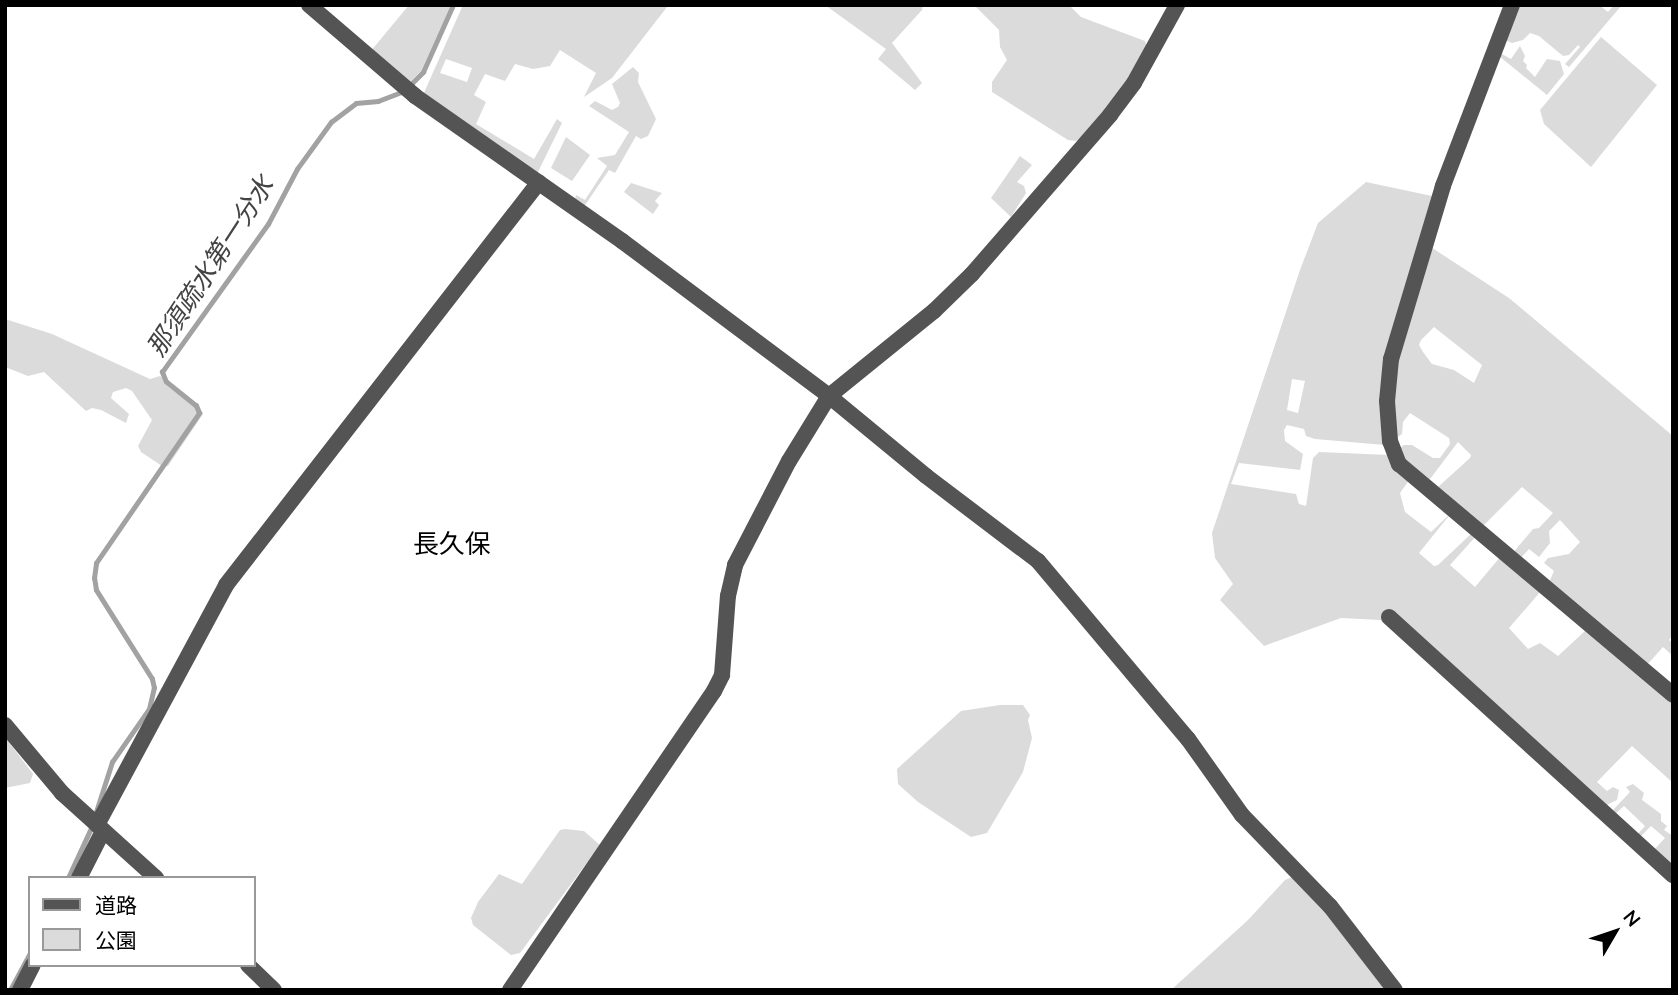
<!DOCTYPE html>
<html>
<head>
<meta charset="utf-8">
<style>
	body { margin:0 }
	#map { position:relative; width:1678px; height:995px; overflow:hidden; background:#fff; font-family:"Nunito Sans","Noto Sans JP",sans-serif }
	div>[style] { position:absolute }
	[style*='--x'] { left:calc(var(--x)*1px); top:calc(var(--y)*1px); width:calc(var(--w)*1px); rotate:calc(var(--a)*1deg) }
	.green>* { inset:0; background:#dbdbdb }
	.stream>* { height:4.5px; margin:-2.25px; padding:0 2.25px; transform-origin:2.25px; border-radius:2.25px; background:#a2a2a2 }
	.minor>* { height:16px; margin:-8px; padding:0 8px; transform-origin:8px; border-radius:8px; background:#545454 }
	span { translate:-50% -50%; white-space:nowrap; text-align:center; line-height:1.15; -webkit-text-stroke:5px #fff; paint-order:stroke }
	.water-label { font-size:26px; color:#434343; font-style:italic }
	.neighbourhood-label { font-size:26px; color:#000 }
	.frame { position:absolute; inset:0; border:7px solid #000; pointer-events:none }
	.legend { position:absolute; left:28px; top:876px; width:228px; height:91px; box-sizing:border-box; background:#fff; border:2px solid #999; margin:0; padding:9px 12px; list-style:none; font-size:21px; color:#000 }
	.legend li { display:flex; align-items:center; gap:14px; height:35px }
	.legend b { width:35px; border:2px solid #999 }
	.north { position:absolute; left:1580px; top:897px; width:70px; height:70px; -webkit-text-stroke:5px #fff; paint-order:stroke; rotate:51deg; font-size:19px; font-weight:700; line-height:28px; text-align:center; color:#000 }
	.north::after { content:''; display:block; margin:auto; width:24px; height:32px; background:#000; clip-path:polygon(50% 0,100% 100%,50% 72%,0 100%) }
</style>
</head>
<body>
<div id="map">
	<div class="green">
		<i style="clip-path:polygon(409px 5px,451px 5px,421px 71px,408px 84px,370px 52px)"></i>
		<i style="clip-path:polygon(evenodd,463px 5px,664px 5px,667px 7px,612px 78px,584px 97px,596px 73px,560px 50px,550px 66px,533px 69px,515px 64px,505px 81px,485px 74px,474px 95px,486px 102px,476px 124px,534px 159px,557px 119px,562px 123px,537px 174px,423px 95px,463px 5px,446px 59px,472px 68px,467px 82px,440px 73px,446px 59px)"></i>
		<i style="clip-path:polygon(825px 5px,923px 5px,922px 10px,892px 43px,922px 83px,915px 90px,878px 59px,886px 49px)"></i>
		<i style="clip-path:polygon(974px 5px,1069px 5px,1081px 17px,1145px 41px,1147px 47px,1131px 79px,1086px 134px,1076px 141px,1068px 140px,992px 92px,992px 82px,1007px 60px,1000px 47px,999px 30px)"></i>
		<i style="clip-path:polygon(1515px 5px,1599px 5px,1608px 12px,1614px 5px,1622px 5px,1569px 67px,1565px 64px,1580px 47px,1578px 45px,1569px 55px,1563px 56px,1539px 36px,1530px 33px,1523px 40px,1512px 43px,1503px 39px)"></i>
		<i style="clip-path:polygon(1601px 37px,1657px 85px,1591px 167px,1544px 124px,1540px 110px)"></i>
		<i style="clip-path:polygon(1520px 46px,1525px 56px,1523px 61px,1527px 65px,1526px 68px,1535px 77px,1547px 59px,1560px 61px,1564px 74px,1547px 95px,1499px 56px,1500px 53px,1511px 59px)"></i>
		<i style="clip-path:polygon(633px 67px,639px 73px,638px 82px,656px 119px,648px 136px,641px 139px,636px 136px,615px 173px,609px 170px,583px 208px,575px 200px,576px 195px,585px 200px,607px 166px,597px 158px,615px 155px,629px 132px,589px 106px,595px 101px,612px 110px,618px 107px,620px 103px,612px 84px)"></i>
		<i style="clip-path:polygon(566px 137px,590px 155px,572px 181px,551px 168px)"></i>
		<i style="clip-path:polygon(1020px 156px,1032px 165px,1017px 182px,1024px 186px,1026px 193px,1011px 217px,991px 198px)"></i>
		<i style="clip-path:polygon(evenodd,1366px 182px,1432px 196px,1423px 242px,1509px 298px,1673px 436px,1673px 635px,1669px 640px,1673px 643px,1673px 656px,1663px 647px,1646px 666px,1670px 686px,1673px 683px,1673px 690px,1548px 585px,1554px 571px,1544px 563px,1548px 558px,1569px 554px,1580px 542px,1560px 520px,1549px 531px,1550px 543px,1539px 557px,1529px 549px,1518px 561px,1512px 554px,1533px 529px,1539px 528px,1553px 513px,1522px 487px,1481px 528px,1438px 487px,1470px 458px,1471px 455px,1458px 442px,1430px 479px,1426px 481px,1408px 465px,1398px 449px,1404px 445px,1412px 445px,1433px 458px,1440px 458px,1450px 444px,1449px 438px,1410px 413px,1403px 422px,1402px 434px,1398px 437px,1394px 434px,1385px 445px,1315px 439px,1306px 436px,1304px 429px,1287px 425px,1284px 430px,1285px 441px,1303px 454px,1300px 470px,1239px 463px,1231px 484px,1296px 494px,1299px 504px,1306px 506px,1313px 458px,1319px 452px,1389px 455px,1410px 479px,1400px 493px,1405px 512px,1431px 532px,1452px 512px,1419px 553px,1434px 566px,1438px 565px,1472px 533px,1477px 535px,1450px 565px,1475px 587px,1501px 556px,1541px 591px,1509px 628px,1528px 649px,1540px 643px,1558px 656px,1586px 630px,1673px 701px,1673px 783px,1632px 746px,1597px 782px,1607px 791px,1613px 787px,1619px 790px,1617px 800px,1607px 805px,1400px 621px,1341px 618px,1264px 646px,1220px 600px,1233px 584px,1215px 558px,1212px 533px,1300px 270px,1318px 223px,1366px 182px,1434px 327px,1482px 365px,1474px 383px,1454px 370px,1432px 364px,1423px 352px,1419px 345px,1421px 340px,1434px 327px,1366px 182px,1292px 379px,1305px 381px,1298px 413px,1287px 410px,1292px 379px)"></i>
		<i style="clip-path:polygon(631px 183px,662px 193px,655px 201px,659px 205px,653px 214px,624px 192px)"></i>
		<i style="clip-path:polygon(5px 319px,52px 334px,150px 379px,160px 376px,199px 405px,203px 414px,168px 466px,162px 466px,141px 452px,138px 446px,152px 420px,132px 391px,126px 388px,113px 392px,111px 398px,129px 414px,126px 423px,101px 410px,92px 408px,86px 411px,44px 372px,28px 376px,5px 367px)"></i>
		<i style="clip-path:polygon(1000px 705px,1023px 705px,1030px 715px,1028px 720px,1032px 738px,1023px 772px,987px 833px,971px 837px,918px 802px,898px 784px,897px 769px,961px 711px)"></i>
		<i style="clip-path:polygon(5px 737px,33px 774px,30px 783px,5px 788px)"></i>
		<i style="clip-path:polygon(1633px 784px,1644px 793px,1642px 800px,1661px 814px,1661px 821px,1667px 826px,1664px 830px,1673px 836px,1673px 871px,1653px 851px,1665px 838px,1651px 826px,1639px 838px,1637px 835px,1645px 826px,1624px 806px,1616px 813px,1613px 810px,1630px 792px,1626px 787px)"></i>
		<i style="clip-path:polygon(565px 829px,584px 831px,600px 845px,520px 953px,511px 955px,473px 925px,471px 918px,478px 902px,499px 874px,522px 884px,560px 830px)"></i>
		<i style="clip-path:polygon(1295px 876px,1392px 990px,1171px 990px,1248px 920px,1285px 880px)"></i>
	</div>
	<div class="stream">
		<i style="--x:409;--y:86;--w:20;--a:-45"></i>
		<i style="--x:423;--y:72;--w:73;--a:-65.9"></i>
		<i style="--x:95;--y:815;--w:56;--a:-72.2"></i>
		<i style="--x:112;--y:762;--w:65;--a:-55.1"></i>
		<i style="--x:149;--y:709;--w:22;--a:-77"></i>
		<i style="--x:154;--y:688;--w:9;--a:-103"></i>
		<i style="--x:152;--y:679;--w:105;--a:-122.2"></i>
		<i style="--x:96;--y:590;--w:12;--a:-99"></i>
		<i style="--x:94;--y:578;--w:15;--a:-82"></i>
		<i style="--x:96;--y:563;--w:182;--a:-55.5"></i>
		<i style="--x:199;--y:413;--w:8;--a:-113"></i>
		<i style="--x:196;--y:406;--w:38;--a:-141"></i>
		<i style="--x:166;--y:382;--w:11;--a:-112"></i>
		<i style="--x:162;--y:372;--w:182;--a:-54.4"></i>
		<i style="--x:268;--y:224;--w:62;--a:-62.2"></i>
		<i style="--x:297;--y:169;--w:58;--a:-54.1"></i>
		<i style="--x:331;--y:122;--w:31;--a:-37"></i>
		<i style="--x:356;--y:103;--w:22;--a:-5"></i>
		<i style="--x:378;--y:101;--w:26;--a:-21"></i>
		<i style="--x:68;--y:878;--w:57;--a:-65.2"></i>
		<i style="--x:10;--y:990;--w:42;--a:-61.6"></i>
	</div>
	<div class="minor">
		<i style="--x:309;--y:5;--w:140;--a:40.6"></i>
		<i style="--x:415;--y:96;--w:253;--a:35"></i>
		<i style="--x:622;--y:241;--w:259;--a:36.8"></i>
		<i style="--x:829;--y:396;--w:126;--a:39.5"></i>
		<i style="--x:926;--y:476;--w:141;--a:37.2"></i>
		<i style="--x:1038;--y:561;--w:233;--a:49.9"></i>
		<i style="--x:1188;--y:739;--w:93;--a:54.6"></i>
		<i style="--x:1242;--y:815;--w:127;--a:46"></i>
		<i style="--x:1330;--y:906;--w:106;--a:52.3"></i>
		<i style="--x:1512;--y:5;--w:194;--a:110.9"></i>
		<i style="--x:1443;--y:186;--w:181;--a:106.7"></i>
		<i style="--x:1391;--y:359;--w:42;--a:95.4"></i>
		<i style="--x:1387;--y:401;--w:40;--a:85.7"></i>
		<i style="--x:1390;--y:441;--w:25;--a:69"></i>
		<i style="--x:1399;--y:464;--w:358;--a:40.1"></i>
		<i style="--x:1389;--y:617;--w:384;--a:42.3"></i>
		<i style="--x:5;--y:725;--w:89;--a:50"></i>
		<i style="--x:62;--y:793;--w:127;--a:42.1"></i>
		<i style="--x:97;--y:825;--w:272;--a:-61.7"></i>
		<i style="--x:226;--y:585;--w:510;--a:-52.16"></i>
		<i style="--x:79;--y:878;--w:53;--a:-62.9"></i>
		<i style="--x:248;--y:965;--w:36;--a:44"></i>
		<i style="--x:20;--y:990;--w:28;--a:-63"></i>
		<i style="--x:510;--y:990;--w:362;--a:-55.7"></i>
		<i style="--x:714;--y:691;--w:18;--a:-63"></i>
		<i style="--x:722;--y:675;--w:79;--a:-85.7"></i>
		<i style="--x:728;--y:596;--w:32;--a:-77"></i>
		<i style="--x:735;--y:565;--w:117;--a:-62.6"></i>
		<i style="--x:789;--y:461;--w:76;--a:-58.4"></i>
		<i style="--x:829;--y:396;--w:135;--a:-39"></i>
		<i style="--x:934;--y:311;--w:53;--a:-44.2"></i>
		<i style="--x:972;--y:274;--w:211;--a:-49"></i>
		<i style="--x:1110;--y:115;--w:40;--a:-53"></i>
		<i style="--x:1134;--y:83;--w:89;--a:-61.1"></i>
	</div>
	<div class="water-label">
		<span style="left:211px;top:267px;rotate:-57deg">那須疏水第一分水</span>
	</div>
	<div class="neighbourhood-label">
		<span style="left:452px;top:545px">長久保</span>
	</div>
	<div class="frame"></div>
	<ul class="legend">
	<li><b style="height:9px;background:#545454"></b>道路</li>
	<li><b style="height:19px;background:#dbdbdb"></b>公園</li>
	</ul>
	<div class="north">N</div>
</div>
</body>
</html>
